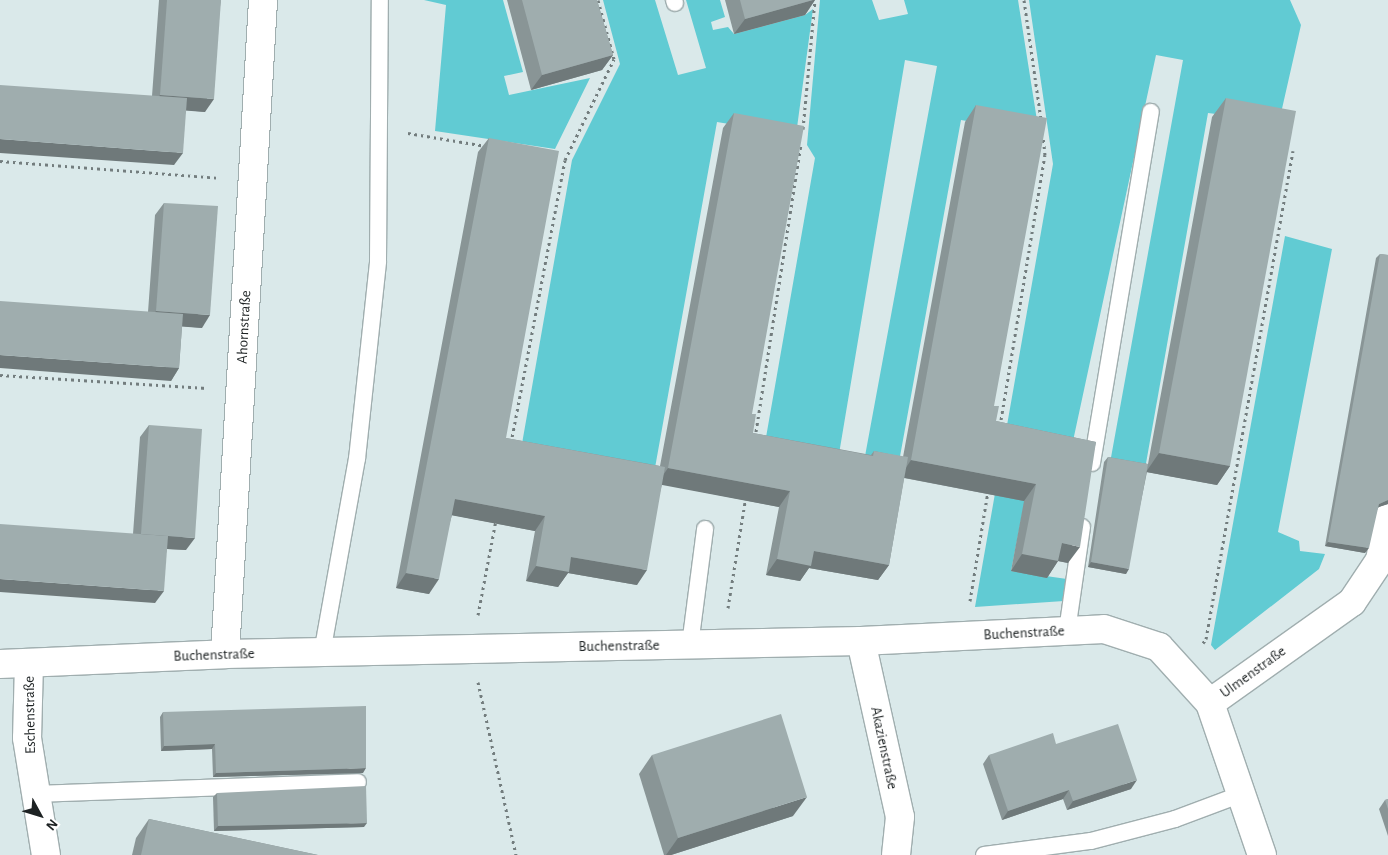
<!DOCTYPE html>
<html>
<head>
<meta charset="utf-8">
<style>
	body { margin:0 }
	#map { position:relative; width:1388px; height:855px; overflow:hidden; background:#dae9ea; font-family:"Alegreya Sans",sans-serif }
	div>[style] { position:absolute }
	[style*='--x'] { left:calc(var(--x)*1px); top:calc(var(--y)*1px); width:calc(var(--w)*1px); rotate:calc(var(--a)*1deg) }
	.green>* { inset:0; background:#61cbd3 }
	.path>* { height:3px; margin-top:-1.5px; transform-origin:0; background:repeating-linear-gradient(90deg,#737d7e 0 2.5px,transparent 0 6.5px) }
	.roads { filter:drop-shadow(1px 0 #a0aeaf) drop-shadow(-1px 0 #a0aeaf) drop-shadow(0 1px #a0aeaf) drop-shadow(0 -1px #a0aeaf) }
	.service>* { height:16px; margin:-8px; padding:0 8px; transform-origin:8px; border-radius:8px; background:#fff }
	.minor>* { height:28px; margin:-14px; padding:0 14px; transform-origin:14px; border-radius:14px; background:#fff }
	.wall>* { inset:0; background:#899596 }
	.shaded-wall>* { inset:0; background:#6f797a }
	.building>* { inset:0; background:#9fadae }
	span { translate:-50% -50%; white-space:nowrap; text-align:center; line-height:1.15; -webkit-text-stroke:4px #fff; paint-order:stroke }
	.street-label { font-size:15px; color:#1d2223 }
	.north { position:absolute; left:15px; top:790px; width:50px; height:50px; -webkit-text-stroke:4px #fff; paint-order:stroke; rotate:129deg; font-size:14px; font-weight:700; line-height:20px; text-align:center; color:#1d2223 }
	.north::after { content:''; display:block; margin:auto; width:18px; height:22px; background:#1d2223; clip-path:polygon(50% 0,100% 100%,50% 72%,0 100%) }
</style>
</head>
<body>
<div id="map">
	<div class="green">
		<i style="clip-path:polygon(424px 0,503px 0,523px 72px,504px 76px,509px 95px,590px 78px,555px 149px,435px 131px,446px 5px)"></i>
		<i style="clip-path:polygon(603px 0,655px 0,678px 75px,706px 68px,686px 0,720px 0,725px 17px,711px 22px,713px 30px,728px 27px,734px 34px,805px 15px,813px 9px,796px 135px,717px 122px,653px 479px,520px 455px,572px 160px,620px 64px)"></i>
		<i style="clip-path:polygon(820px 0,872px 0,879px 20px,908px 14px,904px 0,1018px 0,1039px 133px,961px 120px,897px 473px,863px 467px,937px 66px,905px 60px,838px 460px,765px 443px,815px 158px,807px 145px)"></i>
		<i style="clip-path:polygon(1029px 0,1290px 0,1301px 25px,1279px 122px,1208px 113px,1145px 469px,1110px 463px,1183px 60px,1156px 55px,1070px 455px,1035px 449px,1011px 571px,1067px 579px,1064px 601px,975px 607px,1053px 164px)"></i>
		<i style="clip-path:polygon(1285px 236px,1332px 249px,1278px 532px,1299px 541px,1300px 551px,1325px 554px,1319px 569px,1215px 650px,1211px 645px)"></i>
	</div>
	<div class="path">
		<i style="--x:1024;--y:0;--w:121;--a:81.9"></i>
		<i style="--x:803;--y:129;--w:130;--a:-84.7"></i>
		<i style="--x:408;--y:133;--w:79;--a:9.5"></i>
		<i style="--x:0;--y:161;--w:220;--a:4.4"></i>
		<i style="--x:0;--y:375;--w:207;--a:3.6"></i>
		<i style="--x:1000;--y:426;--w:275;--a:-80.6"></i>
		<i style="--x:1045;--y:155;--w:19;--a:-96"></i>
		<i style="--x:755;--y:438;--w:299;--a:-81.1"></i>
		<i style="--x:511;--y:443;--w:288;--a:-79.2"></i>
		<i style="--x:565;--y:160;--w:112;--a:-64.1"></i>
		<i style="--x:614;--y:59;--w:61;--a:-105.2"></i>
		<i style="--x:970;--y:601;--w:111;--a:-80.7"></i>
		<i style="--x:728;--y:608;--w:113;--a:-80.9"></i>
		<i style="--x:478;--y:615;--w:97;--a:-79.3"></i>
		<i style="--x:1203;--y:643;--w:5;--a:-53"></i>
		<i style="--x:1206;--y:639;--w:496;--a:-79.9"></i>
		<i style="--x:478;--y:682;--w:177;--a:77.6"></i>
	</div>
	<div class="roads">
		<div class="service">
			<i style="--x:674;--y:0;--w:3;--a:72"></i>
			<i style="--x:1092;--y:463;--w:356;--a:-80.5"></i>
			<i style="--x:1067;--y:631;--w:105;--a:-81.8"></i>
			<i style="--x:690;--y:645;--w:117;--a:-82.6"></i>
			<i style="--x:322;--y:653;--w:197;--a:-79.8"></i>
			<i style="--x:357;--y:459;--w:199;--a:-83.9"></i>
			<i style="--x:378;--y:261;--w:261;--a:-89.6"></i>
			<i style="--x:36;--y:794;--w:322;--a:-2.1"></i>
			<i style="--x:984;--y:855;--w:108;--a:-7.5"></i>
			<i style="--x:1091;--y:841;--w:87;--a:-14.7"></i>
			<i style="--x:1175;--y:819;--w:72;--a:-20.5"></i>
		</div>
		<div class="minor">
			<i style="--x:861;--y:641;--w:180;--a:77.5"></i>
			<i style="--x:900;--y:817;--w:38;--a:96"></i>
			<i style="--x:225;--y:654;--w:655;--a:-86.67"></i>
			<i style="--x:29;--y:663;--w:75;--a:91.5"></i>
			<i style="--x:27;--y:738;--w:119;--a:80.8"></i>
			<i style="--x:0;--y:664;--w:225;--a:-2.5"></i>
			<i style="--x:225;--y:654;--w:636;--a:-1.17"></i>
			<i style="--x:861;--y:641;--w:243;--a:-2.8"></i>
			<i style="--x:1104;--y:629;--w:58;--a:18.1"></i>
			<i style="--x:1159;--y:647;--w:76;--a:47.7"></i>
			<i style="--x:1262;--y:855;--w:161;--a:-108.9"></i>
			<i style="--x:1210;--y:703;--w:174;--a:-35.4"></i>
			<i style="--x:1352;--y:602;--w:50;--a:-56.3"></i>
			<i style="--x:1380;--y:560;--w:43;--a:-79.2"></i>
		</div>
	</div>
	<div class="wall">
		<i style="clip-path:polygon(159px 0,221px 0,205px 112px,186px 110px,174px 165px,152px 96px)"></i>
		<i style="clip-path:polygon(507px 0,597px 0,613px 55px,602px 70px,531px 90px)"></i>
		<i style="clip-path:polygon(725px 0,815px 0,805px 15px,734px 34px)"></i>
		<i style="clip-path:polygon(1226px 98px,1230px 466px,1217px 485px,1147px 472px,1126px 574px,1088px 567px,1104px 462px,1108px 457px,1148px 464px,1212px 117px)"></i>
		<i style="clip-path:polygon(976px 105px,994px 406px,996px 421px,1096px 442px,1068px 563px,1058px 561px,1047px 578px,1011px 571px,1024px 501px,904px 478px,889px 565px,878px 580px,809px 568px,800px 581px,766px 575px,779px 507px,662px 484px,637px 585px,568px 573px,558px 587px,526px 581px,535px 531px,452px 515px,429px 594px,396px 588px,478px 152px,489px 138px,506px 438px,660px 466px,723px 128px,734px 113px,753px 433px,871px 455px,874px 451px,903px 457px,965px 122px)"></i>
		<i style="clip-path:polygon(164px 203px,202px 328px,182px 326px,179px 368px,171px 381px,148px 312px,155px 215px)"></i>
		<i style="clip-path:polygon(1380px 254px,1388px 255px,1388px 504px,1378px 507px,1365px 553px,1325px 546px,1376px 258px)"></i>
		<i style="clip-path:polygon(149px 425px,186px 550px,167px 549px,155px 603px,133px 534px,140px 437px)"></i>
		<i style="clip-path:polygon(163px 712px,363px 773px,213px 777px,212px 749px,161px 751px,160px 717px)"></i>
		<i style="clip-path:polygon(1056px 744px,1131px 789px,1067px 810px,1063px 799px,1002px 820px,983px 764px,989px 755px)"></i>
		<i style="clip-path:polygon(652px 755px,793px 816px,671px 855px,664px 855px,639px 774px)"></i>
		<i style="clip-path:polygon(217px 793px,364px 827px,214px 831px,213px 797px)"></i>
		<i style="clip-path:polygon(1388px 799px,1388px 836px,1379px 809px,1385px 800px)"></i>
		<i style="clip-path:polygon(149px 819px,318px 855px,132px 855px,136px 838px)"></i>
	</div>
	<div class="shaded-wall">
		<i style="clip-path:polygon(813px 0,815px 0,805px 15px,734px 34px,745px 19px)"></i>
		<i style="clip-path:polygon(613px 55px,602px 70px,531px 90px,542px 75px)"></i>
		<i style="clip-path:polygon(160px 95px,214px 99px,205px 112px,151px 108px)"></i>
		<i style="clip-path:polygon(0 139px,183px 153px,174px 165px,0 153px)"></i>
		<i style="clip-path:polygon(156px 311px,210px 315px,202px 328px,147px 324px)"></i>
		<i style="clip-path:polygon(0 355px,179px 368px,171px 381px,0 368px)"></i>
		<i style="clip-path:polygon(1159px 453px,1230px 466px,1217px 485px,1146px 472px)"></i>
		<i style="clip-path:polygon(911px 460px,1036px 484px,1024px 501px,900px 477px)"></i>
		<i style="clip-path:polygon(668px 468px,790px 491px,779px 507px,657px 484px)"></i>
		<i style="clip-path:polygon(455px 499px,545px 516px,535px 531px,445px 514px)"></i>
		<i style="clip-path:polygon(1388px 500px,1388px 504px,1376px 508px,1379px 504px)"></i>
		<i style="clip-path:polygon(141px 534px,195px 538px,186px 550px,132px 547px)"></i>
		<i style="clip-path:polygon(1328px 542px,1369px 548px,1365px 553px,1325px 546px)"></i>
		<i style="clip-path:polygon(1062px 543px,1080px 547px,1068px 563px,1058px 561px,1047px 578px,1011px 571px,1022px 554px)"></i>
		<i style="clip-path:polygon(814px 551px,889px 565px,878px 580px,809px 568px,800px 581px,766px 575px,777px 559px)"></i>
		<i style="clip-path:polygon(571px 557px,647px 570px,637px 585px,568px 573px,558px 587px,526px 581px,536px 566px)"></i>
		<i style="clip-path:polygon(1091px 562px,1129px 569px,1126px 574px,1088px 567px)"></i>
		<i style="clip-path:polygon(406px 573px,439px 579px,429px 594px,396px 588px)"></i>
		<i style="clip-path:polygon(0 579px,164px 591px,155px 603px,0 592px)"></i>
		<i style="clip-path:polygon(215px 744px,212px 749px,161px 751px,164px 746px)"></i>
		<i style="clip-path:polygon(366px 768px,363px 773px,213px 777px,216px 773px)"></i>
		<i style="clip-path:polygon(1137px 780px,1131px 789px,1067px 810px,1073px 801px)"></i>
		<i style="clip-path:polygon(1069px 790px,1063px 799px,1002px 820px,1008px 811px)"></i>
		<i style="clip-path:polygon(807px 797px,793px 816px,671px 855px,666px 855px,678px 838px)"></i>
		<i style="clip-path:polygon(367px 823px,364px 827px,214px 831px,218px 826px)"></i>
	</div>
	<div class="building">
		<i style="clip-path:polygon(167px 0,221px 0,214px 99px,160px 95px)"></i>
		<i style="clip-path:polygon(522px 0,597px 0,613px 55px,542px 75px)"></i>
		<i style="clip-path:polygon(740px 0,813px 0,745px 19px)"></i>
		<i style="clip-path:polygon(0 85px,187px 98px,183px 153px,0 139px)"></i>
		<i style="clip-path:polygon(1226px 98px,1296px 111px,1230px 466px,1159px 453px)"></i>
		<i style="clip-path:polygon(976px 105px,1047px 118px,994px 406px,999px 406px,996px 421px,1096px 442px,1080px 547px,1062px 543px,1058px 561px,1022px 554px,1036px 484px,911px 460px)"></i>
		<i style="clip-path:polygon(734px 113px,804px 126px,752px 414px,756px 414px,753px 433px,873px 456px,874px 451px,908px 457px,889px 565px,814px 551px,811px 566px,777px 559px,790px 491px,668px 468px)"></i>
		<i style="clip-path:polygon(489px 138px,559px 151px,506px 438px,665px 467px,647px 570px,571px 557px,569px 572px,536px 566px,545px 516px,455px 499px,439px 579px,406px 573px)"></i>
		<i style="clip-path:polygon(164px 203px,218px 206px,210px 315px,156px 311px)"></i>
		<i style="clip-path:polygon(1380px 254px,1388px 255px,1388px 500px,1379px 504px,1369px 548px,1328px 542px)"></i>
		<i style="clip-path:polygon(0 301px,183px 314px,179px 368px,0 355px)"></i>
		<i style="clip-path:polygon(149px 425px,202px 429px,195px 538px,141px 534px)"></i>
		<i style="clip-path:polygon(1108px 457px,1148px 464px,1129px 569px,1091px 562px)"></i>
		<i style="clip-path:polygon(0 524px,168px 536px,164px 591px,0 579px)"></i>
		<i style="clip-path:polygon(366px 706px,366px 768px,216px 773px,215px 744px,164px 746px,163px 712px)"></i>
		<i style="clip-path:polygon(781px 714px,807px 797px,678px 838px,652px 755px)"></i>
		<i style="clip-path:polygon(1118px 724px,1137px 780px,1073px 801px,1069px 790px,1008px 811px,989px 755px,1053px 733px,1056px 744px)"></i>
		<i style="clip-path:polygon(366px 786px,367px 823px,218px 826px,217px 793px)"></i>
		<i style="clip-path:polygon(1388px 799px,1388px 809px,1385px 800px)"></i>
		<i style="clip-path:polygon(149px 819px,318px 855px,141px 855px)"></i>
	</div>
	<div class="street-label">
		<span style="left:244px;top:327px;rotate:-87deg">Ahornstraße</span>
		<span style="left:1024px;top:633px;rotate:-3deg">Buchenstraße</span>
		<span style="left:619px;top:646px;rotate:-1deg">Buchenstraße</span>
		<span style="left:214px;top:655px;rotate:-2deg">Buchenstraße</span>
		<span style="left:1253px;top:672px;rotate:-36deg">Ulmenstraße</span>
		<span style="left:30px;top:715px;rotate:-91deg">Eschenstraße</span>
		<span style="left:884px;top:748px;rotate:78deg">Akazienstraße</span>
	</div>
	<div class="north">N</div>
</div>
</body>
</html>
